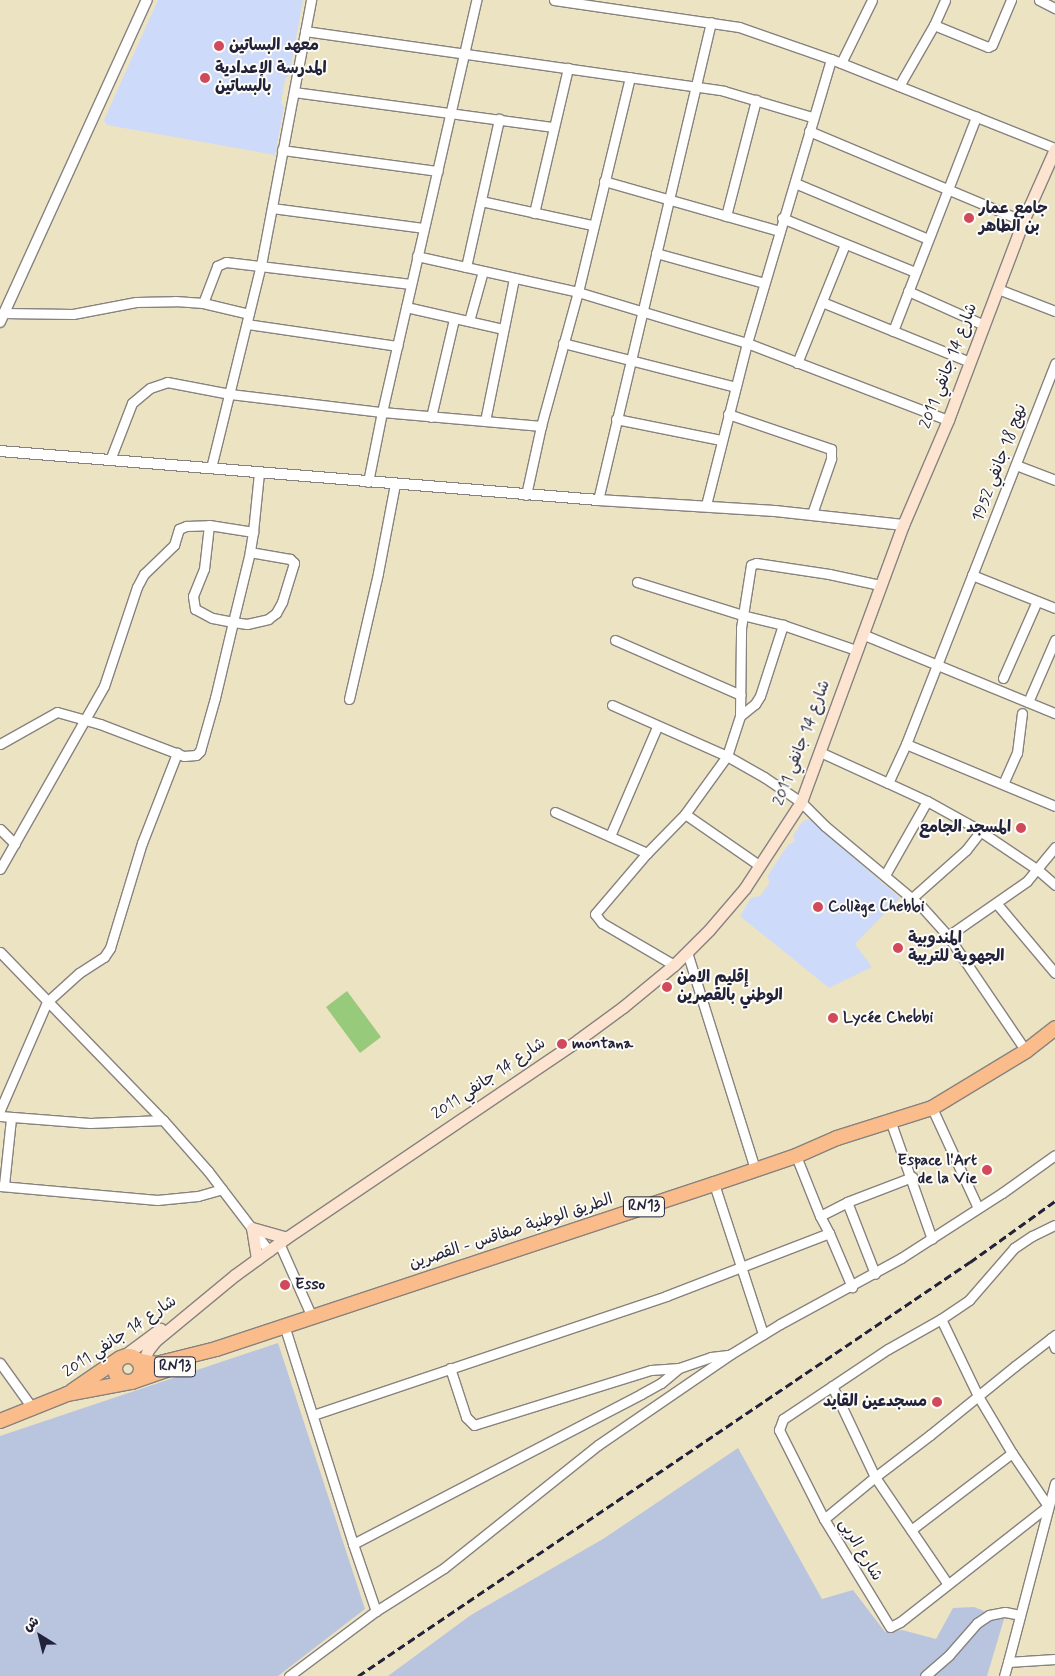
<!DOCTYPE html>
<html>
<head>
<meta charset="utf-8">
<style>
	body { margin:0 }
	#map { position:relative; width:1055px; height:1676px; overflow:hidden; background:#ece3c3; font-family:Mynerve,"Playpen Sans Arabic",sans-serif }
	div>[style] { position:absolute }
	[style*='--x'] { left:calc(var(--x)*1px); top:calc(var(--y)*1px); width:calc(var(--w)*1px); rotate:calc(var(--a)*1deg) }
	.built>* { inset:0; background:#cedafa }
	.industrial>* { inset:0; background:#b9c4de }
	.green>* { inset:0; background:#97ca7b }
	.roads { filter:drop-shadow(1px 0 #87827f) drop-shadow(-1px 0 #87827f) drop-shadow(0 1px #87827f) drop-shadow(0 -1px #87827f) }
	.minor>* { height:9px; margin:-4.5px; padding:0 4.5px; transform-origin:4.5px; border-radius:4.5px; background:#fff }
	.tertiary>* { height:10px; margin:-5px; padding:0 5px; transform-origin:5px; border-radius:5px; background:#fff }
	.secondary>* { height:11px; margin:-5.5px; padding:0 5.5px; transform-origin:5.5px; border-radius:5.5px; background:#fde4d0 }
	.primary>* { height:14px; margin:-7px; padding:0 7px; transform-origin:7px; border-radius:7px; background:#f9bc8a }
	.primary>.ring { margin:-7px; padding:0; box-sizing:content-box; background:none; border:14px solid #f9bc8a; border-radius:50% }
	.rail>* { height:2.5px; margin-top:-1.25px; transform-origin:0; background:repeating-linear-gradient(90deg,#22223b 0 8px,transparent 0 12px) }
	.dots>* { width:14px; height:14px; translate:-50% -50%; box-sizing:border-box; border:2px solid #fdfcf7; border-radius:50% }
	span { translate:-50% -50%; white-space:nowrap; text-align:center; line-height:1.15; -webkit-text-stroke:4px #fdfcf7; paint-order:stroke }
	.shield-label span { padding:1px 4px; background:#fdfcf7; border:1px solid; border-radius:4px; -webkit-text-stroke-width:0 }
	.shield-label { font-size:15px; color:#22223b; font-weight:700 }
	.poi-label { font-size:16px; color:#22223b; font-weight:700 }
	.left { translate:0 -50%; text-align:left }
	.right { translate:-100% -50%; text-align:right }
	.street-label { font-size:16px; color:#22223b }
	.north { position:absolute; left:15px; top:1611px; width:50px; height:50px; -webkit-text-stroke:4px #fdfcf7; paint-order:stroke; rotate:324deg; font-size:14px; font-weight:700; line-height:20px; text-align:center; color:#22223b }
	.north::after { content:''; display:block; margin:auto; width:18px; height:22px; background:#22223b; clip-path:polygon(50% 0,100% 100%,50% 72%,0 100%) }
</style>
</head>
<body>
<div id="map">
	<div class="built">
		<i style="clip-path:polygon(158px 0,303px 0,289px 76px,285px 79px,281px 103px,284px 107px,275px 155px,107px 125px,104px 120px)"></i>
		<i style="clip-path:polygon(809px 819px,900px 898px,855px 944px,872px 967px,829px 988px,740px 916px,751px 898px,760px 896px,769px 884px,768px 875px,788px 845px,795px 841px,793px 836px,802px 822px)"></i>
	</div>
	<div class="industrial">
		<i style="clip-path:polygon(278px 1343px,365px 1609px,278px 1676px,0 1676px,0 1436px)"></i>
		<i style="clip-path:polygon(738px 1448px,822px 1599px,853px 1590px,885px 1632px,902px 1630px,936px 1639px,953px 1608px,974px 1607px,1004px 1619px,987px 1676px,388px 1676px,471px 1615px,603px 1539px)"></i>
	</div>
	<div class="green">
		<i style="clip-path:polygon(347px 991px,381px 1037px,360px 1053px,326px 1007px)"></i>
	</div>
	<div class="roads">
		<div class="minor">
			<i style="--x:554;--y:0;--w:187;--a:8.3"></i>
			<i style="--x:739;--y:27;--w:97;--a:19.2"></i>
			<i style="--x:831;--y:59;--w:241;--a:21.7"></i>
			<i style="--x:1039;--y:0;--w:18;--a:27"></i>
			<i style="--x:934;--y:25;--w:58;--a:22.2"></i>
			<i style="--x:988;--y:47;--w:4;--a:-27"></i>
			<i style="--x:992;--y:45;--w:49;--a:-67.1"></i>
			<i style="--x:305;--y:31;--w:423;--a:8.1"></i>
			<i style="--x:724;--y:91;--w:92;--a:16.5"></i>
			<i style="--x:841;--y:63;--w:70;--a:-63.8"></i>
			<i style="--x:899;--y:86;--w:70;--a:-60.2"></i>
			<i style="--x:934;--y:25;--w:27;--a:-66"></i>
			<i style="--x:294;--y:92;--w:262;--a:7.7"></i>
			<i style="--x:809;--y:131;--w:232;--a:22.8"></i>
			<i style="--x:282;--y:150;--w:157;--a:7.7"></i>
			<i style="--x:604;--y:181;--w:182;--a:15.9"></i>
			<i style="--x:795;--y:183;--w:144;--a:22.8"></i>
			<i style="--x:481;--y:201;--w:114;--a:12.2"></i>
			<i style="--x:272;--y:208;--w:152;--a:7.5"></i>
			<i style="--x:534;--y:213;--w:149;--a:-76.8"></i>
			<i style="--x:726;--y:216;--w:120;--a:-75.5"></i>
			<i style="--x:782;--y:218;--w:144;--a:22.1"></i>
			<i style="--x:656;--y:253;--w:112;--a:15.5"></i>
			<i style="--x:417;--y:256;--w:165;--a:12.6"></i>
			<i style="--x:578;--y:292;--w:177;--a:16.8"></i>
			<i style="--x:747;--y:343;--w:215;--a:21"></i>
			<i style="--x:466;--y:267;--w:152;--a:-77.4"></i>
			<i style="--x:998;--y:289;--w:61;--a:21.1"></i>
			<i style="--x:908;--y:291;--w:83;--a:24.1"></i>
			<i style="--x:822;--y:302;--w:160;--a:22.1"></i>
			<i style="--x:203;--y:303;--w:40;--a:-69"></i>
			<i style="--x:217;--y:266;--w:10;--a:-24"></i>
			<i style="--x:226;--y:262;--w:186;--a:6.8"></i>
			<i style="--x:406;--y:307;--w:99;--a:12.8"></i>
			<i style="--x:4;--y:313;--w:69;--a:0.8"></i>
			<i style="--x:73;--y:314;--w:64;--a:-10.8"></i>
			<i style="--x:136;--y:302;--w:39;--a:-1"></i>
			<i style="--x:175;--y:301;--w:28;--a:4"></i>
			<i style="--x:203;--y:303;--w:47;--a:13.4"></i>
			<i style="--x:469;--y:321;--w:52;--a:-74.4"></i>
			<i style="--x:247;--y:324;--w:152;--a:8.3"></i>
			<i style="--x:893;--y:331;--w:230;--a:-68.8"></i>
			<i style="--x:563;--y:343;--w:178;--a:14.3"></i>
			<i style="--x:797;--y:363;--w:128;--a:-68"></i>
			<i style="--x:728;--y:414;--w:109;--a:18.8"></i>
			<i style="--x:831;--y:449;--w:10;--a:90"></i>
			<i style="--x:831;--y:459;--w:58;--a:109.1"></i>
			<i style="--x:431;--y:417;--w:101;--a:-76.8"></i>
			<i style="--x:616;--y:419;--w:107;--a:11.3"></i>
			<i style="--x:485;--y:421;--w:146;--a:-78.5"></i>
			<i style="--x:110;--y:460;--w:61;--a:-68.9"></i>
			<i style="--x:132;--y:403;--w:23;--a:-40"></i>
			<i style="--x:150;--y:388;--w:18;--a:-19"></i>
			<i style="--x:167;--y:382;--w:64;--a:10.8"></i>
			<i style="--x:230;--y:394;--w:153;--a:6.8"></i>
			<i style="--x:382;--y:412;--w:160;--a:5"></i>
			<i style="--x:1016;--y:465;--w:42;--a:21"></i>
			<i style="--x:211;--y:468;--w:209;--a:-76.2"></i>
			<i style="--x:261;--y:265;--w:270;--a:-79.3"></i>
			<i style="--x:368;--y:482;--w:71;--a:-78.7"></i>
			<i style="--x:382;--y:412;--w:423;--a:-77.1"></i>
			<i style="--x:526;--y:495;--w:71;--a:-77.7"></i>
			<i style="--x:541;--y:426;--w:139;--a:-74.6"></i>
			<i style="--x:578;--y:292;--w:221;--a:-76.4"></i>
			<i style="--x:598;--y:500;--w:491;--a:-76.7"></i>
			<i style="--x:706;--y:505;--w:167;--a:-75.8"></i>
			<i style="--x:747;--y:343;--w:296;--a:-73.5"></i>
			<i style="--x:253;--y:532;--w:20;--a:99"></i>
			<i style="--x:250;--y:552;--w:72;--a:103.7"></i>
			<i style="--x:233;--y:622;--w:21;--a:-169"></i>
			<i style="--x:212;--y:618;--w:19;--a:-152"></i>
			<i style="--x:195;--y:609;--w:13;--a:-99"></i>
			<i style="--x:193;--y:596;--w:29;--a:-68"></i>
			<i style="--x:204;--y:569;--w:44;--a:-83.5"></i>
			<i style="--x:209;--y:525;--w:45;--a:9"></i>
			<i style="--x:253;--y:532;--w:59;--a:-84.2"></i>
			<i style="--x:972;--y:575;--w:89;--a:21.7"></i>
			<i style="--x:637;--y:582;--w:110;--a:17.4"></i>
			<i style="--x:742;--y:615;--w:42;--a:13.7"></i>
			<i style="--x:783;--y:625;--w:77;--a:18.9"></i>
			<i style="--x:862;--y:634;--w:209;--a:22.3"></i>
			<i style="--x:615;--y:640;--w:137;--a:23.6"></i>
			<i style="--x:1003;--y:678;--w:84;--a:-66.2"></i>
			<i style="--x:349;--y:699;--w:129;--a:-77"></i>
			<i style="--x:378;--y:573;--w:91;--a:-79.2"></i>
			<i style="--x:1028;--y:702;--w:68;--a:-66.5"></i>
			<i style="--x:612;--y:705;--w:126;--a:23.9"></i>
			<i style="--x:727;--y:756;--w:43;--a:29.6"></i>
			<i style="--x:764;--y:777;--w:45;--a:34"></i>
			<i style="--x:801;--y:802;--w:34;--a:45"></i>
			<i style="--x:825;--y:826;--w:126;--a:39.9"></i>
			<i style="--x:922;--y:907;--w:39;--a:48"></i>
			<i style="--x:948;--y:936;--w:139;--a:55.9"></i>
			<i style="--x:740;--y:716;--w:19;--a:-39"></i>
			<i style="--x:755;--y:704;--w:9;--a:-58"></i>
			<i style="--x:760;--y:696;--w:75;--a:-72.1"></i>
			<i style="--x:0;--y:744;--w:65;--a:-29.3"></i>
			<i style="--x:57;--y:712;--w:45;--a:15.6"></i>
			<i style="--x:100;--y:724;--w:90;--a:20.9"></i>
			<i style="--x:184;--y:756;--w:12;--a:-5"></i>
			<i style="--x:196;--y:755;--w:6;--a:-45"></i>
			<i style="--x:200;--y:751;--w:55;--a:-74.2"></i>
			<i style="--x:215;--y:698;--w:78;--a:-76.7"></i>
			<i style="--x:233;--y:622;--w:14;--a:8"></i>
			<i style="--x:247;--y:624;--w:22;--a:-13"></i>
			<i style="--x:268;--y:619;--w:10;--a:-37"></i>
			<i style="--x:276;--y:613;--w:13;--a:-61"></i>
			<i style="--x:282;--y:602;--w:41;--a:-72.9"></i>
			<i style="--x:294;--y:563;--w:6;--a:-135"></i>
			<i style="--x:290;--y:559;--w:41;--a:-170.1"></i>
			<i style="--x:906;--y:744;--w:161;--a:22.6"></i>
			<i style="--x:820;--y:752;--w:75;--a:24.5"></i>
			<i style="--x:888;--y:783;--w:43;--a:-65.2"></i>
			<i style="--x:906;--y:744;--w:409;--a:-68.6"></i>
			<i style="--x:888;--y:783;--w:43;--a:24.8"></i>
			<i style="--x:927;--y:801;--w:54;--a:29"></i>
			<i style="--x:974;--y:827;--w:77;--a:33.9"></i>
			<i style="--x:1038;--y:870;--w:23;--a:41"></i>
			<i style="--x:1003;--y:784;--w:34;--a:-66"></i>
			<i style="--x:1017;--y:753;--w:40;--a:-82.9"></i>
			<i style="--x:555;--y:812;--w:101;--a:24"></i>
			<i style="--x:685;--y:814;--w:91;--a:34.7"></i>
			<i style="--x:0;--y:829;--w:21;--a:45"></i>
			<i style="--x:610;--y:836;--w:119;--a:-66.7"></i>
			<i style="--x:0;--y:869;--w:210;--a:-60.4"></i>
			<i style="--x:104;--y:686;--w:104;--a:-71.6"></i>
			<i style="--x:137;--y:587;--w:15;--a:-62"></i>
			<i style="--x:144;--y:574;--w:42;--a:-44"></i>
			<i style="--x:174;--y:545;--w:17;--a:-73"></i>
			<i style="--x:179;--y:529;--w:8;--a:-23"></i>
			<i style="--x:186;--y:526;--w:23;--a:-2"></i>
			<i style="--x:885;--y:875;--w:85;--a:-60.4"></i>
			<i style="--x:912;--y:898;--w:72;--a:-41.6"></i>
			<i style="--x:966;--y:850;--w:24;--a:-52"></i>
			<i style="--x:997;--y:904;--w:90;--a:50"></i>
			<i style="--x:948;--y:936;--w:96;--a:-34.8"></i>
			<i style="--x:1027;--y:881;--w:44;--a:-50.5"></i>
			<i style="--x:0;--y:952;--w:234;--a:45.9"></i>
			<i style="--x:163;--y:1120;--w:68;--a:48.6"></i>
			<i style="--x:208;--y:1171;--w:101;--a:52.7"></i>
			<i style="--x:687;--y:952;--w:227;--a:72.6"></i>
			<i style="--x:674;--y:965;--w:83;--a:-149.7"></i>
			<i style="--x:602;--y:923;--w:11;--a:-128"></i>
			<i style="--x:595;--y:914;--w:80;--a:-49.6"></i>
			<i style="--x:647;--y:853;--w:54;--a:-45.7"></i>
			<i style="--x:685;--y:814;--w:72;--a:-54.1"></i>
			<i style="--x:727;--y:756;--w:42;--a:-72"></i>
			<i style="--x:740;--y:716;--w:88;--a:-89.3"></i>
			<i style="--x:741;--y:628;--w:64;--a:-81"></i>
			<i style="--x:751;--y:565;--w:5;--a:-22"></i>
			<i style="--x:756;--y:563;--w:74;--a:8.6"></i>
			<i style="--x:829;--y:574;--w:52;--a:12.2"></i>
			<i style="--x:932;--y:1108;--w:110;--a:65.3"></i>
			<i style="--x:0;--y:1110;--w:118;--a:-66.5"></i>
			<i style="--x:47;--y:1002;--w:43;--a:-42.2"></i>
			<i style="--x:79;--y:973;--w:30;--a:-33"></i>
			<i style="--x:104;--y:957;--w:11;--a:-56"></i>
			<i style="--x:110;--y:948;--w:110;--a:-73.1"></i>
			<i style="--x:142;--y:843;--w:97;--a:-68.7"></i>
			<i style="--x:0;--y:1116;--w:90;--a:4.4"></i>
			<i style="--x:90;--y:1123;--w:73;--a:-2.4"></i>
			<i style="--x:890;--y:1120;--w:126;--a:70.6"></i>
			<i style="--x:714;--y:1184;--w:158;--a:71.9"></i>
			<i style="--x:4;--y:1185;--w:67;--a:-84"></i>
			<i style="--x:0;--y:1186;--w:158;--a:5.1"></i>
			<i style="--x:157;--y:1200;--w:41;--a:-5.6"></i>
			<i style="--x:198;--y:1196;--w:25;--a:-16"></i>
			<i style="--x:847;--y:1202;--w:77;--a:68.7"></i>
			<i style="--x:820;--y:1216;--w:30;--a:-27"></i>
			<i style="--x:847;--y:1202;--w:70;--a:-21"></i>
			<i style="--x:829;--y:1233;--w:59;--a:66.9"></i>
			<i style="--x:279;--y:1243;--w:81;--a:66"></i>
			<i style="--x:941;--y:1319;--w:85;--a:64.3"></i>
			<i style="--x:978;--y:1396;--w:66;--a:59.2"></i>
			<i style="--x:1012;--y:1453;--w:64;--a:55.8"></i>
			<i style="--x:1048;--y:1506;--w:188;--a:141.9"></i>
			<i style="--x:900;--y:1622;--w:11;--a:153"></i>
			<i style="--x:890;--y:1627;--w:127;--a:-121.4"></i>
			<i style="--x:824;--y:1519;--w:66;--a:-39.5"></i>
			<i style="--x:875;--y:1477;--w:69;--a:-37.4"></i>
			<i style="--x:930;--y:1435;--w:62;--a:-39.1"></i>
			<i style="--x:978;--y:1396;--w:48;--a:-39"></i>
			<i style="--x:1015;--y:1366;--w:51;--a:-37.8"></i>
			<i style="--x:284;--y:1325;--w:230;--a:72.5"></i>
			<i style="--x:353;--y:1544;--w:71;--a:71.1"></i>
			<i style="--x:1051;--y:1338;--w:11;--a:68"></i>
			<i style="--x:0;--y:1363;--w:57;--a:54.3"></i>
			<i style="--x:450;--y:1368;--w:52;--a:71.9"></i>
			<i style="--x:466;--y:1417;--w:11;--a:45"></i>
			<i style="--x:474;--y:1425;--w:185;--a:-17.3"></i>
			<i style="--x:651;--y:1370;--w:28;--a:-4"></i>
			<i style="--x:832;--y:1386;--w:101;--a:64.7"></i>
			<i style="--x:875;--y:1477;--w:128;--a:55.8"></i>
			<i style="--x:313;--y:1415;--w:373;--a:-18.6"></i>
			<i style="--x:666;--y:1296;--w:175;--a:-21.1"></i>
			<i style="--x:829;--y:1233;--w:19;--a:-118"></i>
			<i style="--x:820;--y:1216;--w:65;--a:-111.8"></i>
			<i style="--x:824;--y:1519;--w:100;--a:-116.8"></i>
			<i style="--x:779;--y:1430;--w:12;--a:-70"></i>
			<i style="--x:783;--y:1419;--w:126;--a:-33.7"></i>
			<i style="--x:888;--y:1349;--w:61;--a:-29.5"></i>
			<i style="--x:941;--y:1319;--w:34;--a:-34"></i>
			<i style="--x:969;--y:1300;--w:69;--a:-49.1"></i>
			<i style="--x:1014;--y:1248;--w:22;--a:-34"></i>
			<i style="--x:1032;--y:1236;--w:25;--a:-26"></i>
			<i style="--x:911;--y:1530;--w:127;--a:-37.3"></i>
			<i style="--x:353;--y:1544;--w:325;--a:-27.5"></i>
			<i style="--x:641;--y:1394;--w:23;--a:-29"></i>
			<i style="--x:661;--y:1383;--w:23;--a:-40"></i>
			<i style="--x:679;--y:1368;--w:34;--a:-19"></i>
			<i style="--x:711;--y:1357;--w:17;--a:-7"></i>
			<i style="--x:1008;--y:1662;--w:185;--a:-75.3"></i>
			<i style="--x:289;--y:1676;--w:109;--a:-36.8"></i>
			<i style="--x:376;--y:1611;--w:80;--a:-32.3"></i>
			<i style="--x:444;--y:1568;--w:197;--a:-38.6"></i>
			<i style="--x:598;--y:1445;--w:161;--a:-34.4"></i>
			<i style="--x:731;--y:1354;--w:57;--a:-31.5"></i>
			<i style="--x:780;--y:1324;--w:138;--a:-28.6"></i>
			<i style="--x:901;--y:1258;--w:120;--a:-32.8"></i>
			<i style="--x:1002;--y:1193;--w:65;--a:-35.6"></i>
			<i style="--x:925;--y:1676;--w:32;--a:-41"></i>
			<i style="--x:949;--y:1655;--w:43;--a:-48.8"></i>
			<i style="--x:977;--y:1623;--w:14;--a:-34"></i>
			<i style="--x:989;--y:1615;--w:16;--a:-11"></i>
			<i style="--x:1005;--y:1612;--w:15;--a:11"></i>
			<i style="--x:1004;--y:1676;--w:15;--a:-74"></i>
			<i style="--x:1008;--y:1662;--w:47;--a:-3.7"></i>
		</div>
		<div class="tertiary">
			<i style="--x:0;--y:322;--w:354;--a:-65.5"></i>
			<i style="--x:0;--y:451;--w:600;--a:4.68"></i>
			<i style="--x:598;--y:500;--w:177;--a:3.6"></i>
			<i style="--x:775;--y:511;--w:129;--a:6.2"></i>
		</div>
		<div class="secondary">
			<i style="--x:257;--y:1259;--w:31;--a:-99"></i>
			<i style="--x:252;--y:1228;--w:35;--a:16"></i>
			<i style="--x:121;--y:1358;--w:49;--a:-36.6"></i>
			<i style="--x:141;--y:1368;--w:19;--a:-69"></i>
			<i style="--x:148;--y:1350;--w:11;--a:-52"></i>
			<i style="--x:155;--y:1341;--w:104;--a:-39.5"></i>
			<i style="--x:235;--y:1275;--w:63;--a:-36"></i>
			<i style="--x:286;--y:1238;--w:353;--a:-34.1"></i>
			<i style="--x:578;--y:1040;--w:56;--a:-36.3"></i>
			<i style="--x:623;--y:1007;--w:66;--a:-39.5"></i>
			<i style="--x:674;--y:965;--w:49;--a:-45"></i>
			<i style="--x:709;--y:930;--w:55;--a:-49.4"></i>
			<i style="--x:745;--y:888;--w:103;--a:-56.9"></i>
			<i style="--x:801;--y:802;--w:295;--a:-69.8"></i>
			<i style="--x:903;--y:525;--w:114;--a:-66.8"></i>
			<i style="--x:948;--y:420;--w:213;--a:-69.3"></i>
			<i style="--x:1023;--y:221;--w:79;--a:-66"></i>
		</div>
		<div class="primary">
			<i class="ring" style="left:115px;top:1356px;width:12px;height:12px"></i>
			<i style="--x:137;--y:1360;--w:19;--a:12"></i>
			<i style="--x:156;--y:1364;--w:62;--a:-14"></i>
			<i style="--x:216;--y:1349;--w:525;--a:-18.33"></i>
			<i style="--x:714;--y:1184;--w:87;--a:-18.9"></i>
			<i style="--x:796;--y:1156;--w:45;--a:-23.7"></i>
			<i style="--x:837;--y:1138;--w:100;--a:-17.5"></i>
			<i style="--x:932;--y:1108;--w:110;--a:-31.2"></i>
			<i style="--x:1026;--y:1051;--w:37;--a:-38"></i>
			<i style="--x:72;--y:1391;--w:58;--a:-34.5"></i>
			<i style="--x:0;--y:1421;--w:72;--a:-21.9"></i>
			<i style="--x:67;--y:1394;--w:66;--a:-10.5"></i>
			<i style="--x:132;--y:1382;--w:42;--a:-19.3"></i>
		</div>
	</div>
	<div class="rail">
		<i style="--x:358;--y:1676;--w:739;--a:-34.08"></i>
		<i style="--x:970;--y:1262;--w:105;--a:-35.7"></i>
	</div>
	<div class="dots">
		<i style="left:219px;top:46px;background:#d1495b"></i>
		<i style="left:205px;top:78px;background:#d1495b"></i>
		<i style="left:969px;top:218px;background:#d1495b"></i>
		<i style="left:1021px;top:828px;background:#d1495b"></i>
		<i style="left:818px;top:907px;background:#d1495b"></i>
		<i style="left:898px;top:948px;background:#d1495b"></i>
		<i style="left:667px;top:987px;background:#d1495b"></i>
		<i style="left:833px;top:1018px;background:#d1495b"></i>
		<i style="left:562px;top:1044px;background:#d1495b"></i>
		<i style="left:987px;top:1170px;background:#d1495b"></i>
		<i style="left:285px;top:1285px;background:#d1495b"></i>
		<i style="left:937px;top:1402px;background:#d1495b"></i>
	</div>
	<div class="shield-label">
		<span style="left:644px;top:1207px">RN13</span>
		<span style="left:175px;top:1367px">RN13</span>
	</div>
	<div class="poi-label">
		<span class="left" style="left:229px;top:46px">معهد البساتين</span>
		<span class="left" style="left:215px;top:78px">المدرسة الإعدادية<br>بالبساتين</span>
		<span class="left" style="left:979px;top:218px">جامع عمار<br>بن الطاهر</span>
		<span class="right" style="left:1011px;top:828px">المسجد الجامع</span>
		<span class="left" style="left:828px;top:907px">Collège Chebbi</span>
		<span class="left" style="left:908px;top:948px">المندوبية<br>الجهوية للتربية</span>
		<span class="left" style="left:677px;top:987px">إقليم الامن<br>الوطني بالقصرين</span>
		<span class="left" style="left:843px;top:1018px">Lycée Chebbi</span>
		<span class="left" style="left:572px;top:1044px">montana</span>
		<span class="right" style="left:977px;top:1170px">Espace l'Art<br>de la Vie</span>
		<span class="left" style="left:295px;top:1285px">Esso</span>
		<span class="right" style="left:927px;top:1402px">مسجدعين القايد</span>
	</div>
	<div class="street-label">
		<span style="left:949px;top:366px;rotate:-69deg">شارع 14 جانفي 2011</span>
		<span style="left:1000px;top:463px;rotate:-69deg">نهج 18 جانفي 1952</span>
		<span style="left:802px;top:743px;rotate:-69deg">شارع 14 جانفي 2011</span>
		<span style="left:489px;top:1079px;rotate:-34deg">شارع 14 جانفي 2011</span>
		<span style="left:511px;top:1232px;rotate:-18deg">الطريق الوطنية صفاقس - القصرين</span>
		<span style="left:120px;top:1337px;rotate:-34deg">شارع 14 جانفي 2011</span>
		<span style="left:860px;top:1550px;rotate:59deg">شارع الربى</span>
	</div>
	<div class="north">ش</div>
</div>
</body>
</html>
